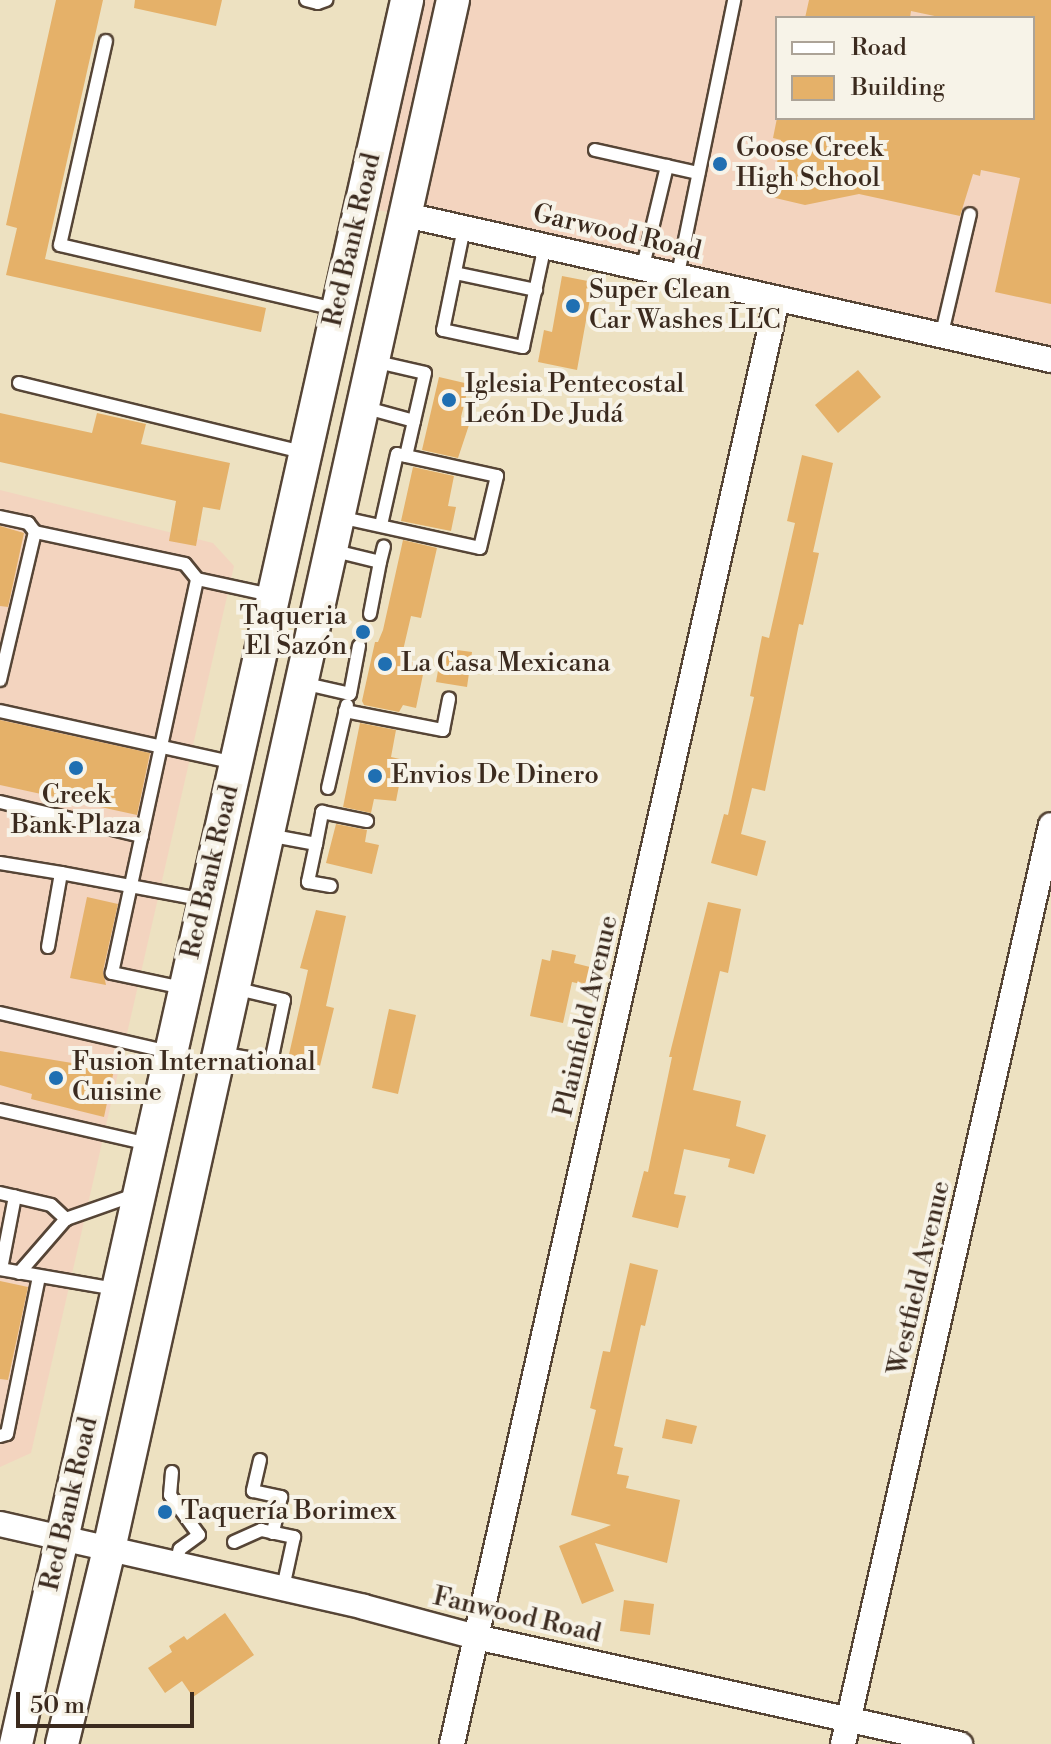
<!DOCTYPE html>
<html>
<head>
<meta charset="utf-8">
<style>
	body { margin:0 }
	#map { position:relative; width:1051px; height:1744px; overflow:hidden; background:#ede1c1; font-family:"Libre Bodoni",serif }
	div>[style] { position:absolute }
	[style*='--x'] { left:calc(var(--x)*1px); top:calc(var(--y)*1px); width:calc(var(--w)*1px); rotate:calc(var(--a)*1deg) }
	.built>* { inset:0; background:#f3d4bf }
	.building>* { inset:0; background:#e5b169 }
	.roads { filter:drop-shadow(2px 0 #564536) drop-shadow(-2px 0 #564536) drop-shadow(0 2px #564536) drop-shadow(0 -2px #564536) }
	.lane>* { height:12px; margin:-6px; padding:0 6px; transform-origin:6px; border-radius:6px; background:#fff }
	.street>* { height:24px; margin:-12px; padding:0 12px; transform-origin:12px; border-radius:12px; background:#fff }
	.secondary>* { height:32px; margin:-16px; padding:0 16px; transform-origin:16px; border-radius:16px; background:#fff }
	.dots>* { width:22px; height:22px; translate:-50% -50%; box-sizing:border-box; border:4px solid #f7f3e8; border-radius:50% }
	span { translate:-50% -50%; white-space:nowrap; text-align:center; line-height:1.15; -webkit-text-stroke:8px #f7f3e8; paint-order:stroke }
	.poi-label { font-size:26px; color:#3b2a1e }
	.left { translate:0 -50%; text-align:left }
	.right { translate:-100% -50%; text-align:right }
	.street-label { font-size:26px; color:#3b2a1e }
	.legend { position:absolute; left:775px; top:16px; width:260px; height:104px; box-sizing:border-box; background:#f7f3e8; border:2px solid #aca397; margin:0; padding:10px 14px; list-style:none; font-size:24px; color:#3b2a1e }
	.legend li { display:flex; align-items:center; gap:16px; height:40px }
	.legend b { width:40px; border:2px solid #aca397 }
	.scale { position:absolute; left:16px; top:1692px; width:178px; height:36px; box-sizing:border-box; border:4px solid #3b2a1e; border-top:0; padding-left:10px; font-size:24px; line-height:28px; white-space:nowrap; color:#3b2a1e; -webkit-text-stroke:6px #f7f3e8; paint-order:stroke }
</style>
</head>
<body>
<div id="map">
	<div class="built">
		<i style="clip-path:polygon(evenodd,425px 0,1051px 0,1051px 360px,643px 266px,378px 210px,425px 0,777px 18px,1033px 18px,1033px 118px,777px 118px,777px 18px)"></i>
		<i style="clip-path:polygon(0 490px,213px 543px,234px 566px,31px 1453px,0 1467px)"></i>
	</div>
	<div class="building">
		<i style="clip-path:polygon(56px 0,103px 0,45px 259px,266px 308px,261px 332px,6px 275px,17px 228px,6px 225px)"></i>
		<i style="clip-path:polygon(135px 0,222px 0,216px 26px,134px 8px)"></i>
		<i style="clip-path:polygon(809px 0,1051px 0,1051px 304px,995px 292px,1020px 178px,981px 170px,980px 176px,973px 174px,960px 216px,859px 194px,805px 205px,771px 197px,781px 140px,773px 138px,777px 118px,1033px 118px,1033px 18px,944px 18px,911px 11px,910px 18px,805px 18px)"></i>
		<i style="clip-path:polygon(562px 276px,593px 282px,577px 370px,538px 362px,544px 330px,552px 332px)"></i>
		<i style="clip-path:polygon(858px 370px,881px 397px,838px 433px,815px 405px)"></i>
		<i style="clip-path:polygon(439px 377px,469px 384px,461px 417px,471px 419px,458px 458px,422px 450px)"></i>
		<i style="clip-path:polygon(0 413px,92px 433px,97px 413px,146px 424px,141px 444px,230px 463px,220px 510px,203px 507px,196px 546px,169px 541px,176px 501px,0 462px)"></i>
		<i style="clip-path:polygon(802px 455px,833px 463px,813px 552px,819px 553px,803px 625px,799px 624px,765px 791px,752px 788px,741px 834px,766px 841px,757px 876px,711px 863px,724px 814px,728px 815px,754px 697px,750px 696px,762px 636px,769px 638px,795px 523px,787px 521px)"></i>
		<i style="clip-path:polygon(413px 467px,454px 476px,448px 506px,456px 507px,451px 531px,401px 521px)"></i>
		<i style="clip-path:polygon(0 526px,24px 533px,8px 607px,0 606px)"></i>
		<i style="clip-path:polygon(403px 540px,437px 548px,421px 618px,411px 616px,401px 659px,425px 665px,416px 708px,403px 705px,399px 712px,364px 705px,362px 701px,375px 642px,378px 642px,383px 630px)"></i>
		<i style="clip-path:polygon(442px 648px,472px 652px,467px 687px,436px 682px)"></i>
		<i style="clip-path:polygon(0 720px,150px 753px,137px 815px,0 785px)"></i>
		<i style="clip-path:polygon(360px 723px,396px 730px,391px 757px,404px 760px,396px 801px,374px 799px,371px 813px,343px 807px)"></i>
		<i style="clip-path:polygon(336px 824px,367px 830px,365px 842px,379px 845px,372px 874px,326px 863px)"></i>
		<i style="clip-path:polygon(87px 897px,118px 904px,103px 971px,106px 985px,70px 978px)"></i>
		<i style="clip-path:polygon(708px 902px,741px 909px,728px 973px,720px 971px,693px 1090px,741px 1101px,736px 1126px,766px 1135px,754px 1174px,728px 1167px,730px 1159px,684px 1149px,674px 1194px,686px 1196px,678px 1228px,632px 1217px,644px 1171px,648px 1172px,672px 1057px,669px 1057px)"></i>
		<i style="clip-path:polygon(316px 910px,346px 916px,326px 1006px,334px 1008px,320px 1066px,288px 1059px,308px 970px,300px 968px)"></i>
		<i style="clip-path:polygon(552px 950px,576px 955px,574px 963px,598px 969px,594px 987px,572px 982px,563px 1023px,530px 1016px,542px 959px,550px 961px)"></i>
		<i style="clip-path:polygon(389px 1009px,416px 1015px,398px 1094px,372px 1088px)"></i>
		<i style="clip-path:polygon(0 1051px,114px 1070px,104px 1117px,31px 1099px,32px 1094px,0 1085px)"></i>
		<i style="clip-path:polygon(630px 1263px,658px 1270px,645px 1326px,641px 1325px,614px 1446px,623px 1448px,617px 1474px,629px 1476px,626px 1488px,680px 1500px,667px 1563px,595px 1543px,614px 1591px,582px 1604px,559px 1546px,611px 1525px,571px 1515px,596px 1410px,590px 1408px,603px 1351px,610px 1352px)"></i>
		<i style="clip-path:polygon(0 1281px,28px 1287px,8px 1380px,0 1379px)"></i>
		<i style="clip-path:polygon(666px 1419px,697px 1426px,692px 1444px,662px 1438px)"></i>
		<i style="clip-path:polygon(624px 1600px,654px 1604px,650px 1635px,620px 1631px)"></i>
		<i style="clip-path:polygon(225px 1613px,254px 1655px,193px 1697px,182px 1681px,165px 1693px,148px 1668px,172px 1652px,169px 1646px,184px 1636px,187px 1640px)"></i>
	</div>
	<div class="roads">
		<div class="lane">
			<i style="--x:306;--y:0;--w:12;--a:14"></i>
			<i style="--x:318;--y:3;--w:9;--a:-21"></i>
			<i style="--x:106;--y:41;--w:209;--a:102.7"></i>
			<i style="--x:60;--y:245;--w:281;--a:13.1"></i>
			<i style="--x:595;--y:150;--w:106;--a:12.6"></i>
			<i style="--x:464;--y:228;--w:104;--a:101.6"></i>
			<i style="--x:443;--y:330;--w:82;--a:12"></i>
			<i style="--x:523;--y:347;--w:104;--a:-77.8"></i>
			<i style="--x:643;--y:266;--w:103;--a:-76.5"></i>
			<i style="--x:455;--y:273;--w:83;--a:11.9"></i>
			<i style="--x:678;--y:274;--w:280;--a:-78.4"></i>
			<i style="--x:942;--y:333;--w:122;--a:-76.8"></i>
			<i style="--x:373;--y:361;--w:53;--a:13"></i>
			<i style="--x:425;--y:373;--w:85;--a:102.9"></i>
			<i style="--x:19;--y:383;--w:292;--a:13.7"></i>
			<i style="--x:363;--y:407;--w:53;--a:15.4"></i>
			<i style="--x:0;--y:517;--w:29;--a:12"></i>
			<i style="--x:28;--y:523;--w:11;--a:52"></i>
			<i style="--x:35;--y:532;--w:153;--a:12"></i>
			<i style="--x:185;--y:564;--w:19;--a:51"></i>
			<i style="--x:197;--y:579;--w:76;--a:12.2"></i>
			<i style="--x:339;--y:517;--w:144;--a:12.4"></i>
			<i style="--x:480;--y:548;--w:74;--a:-76.7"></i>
			<i style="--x:497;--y:476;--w:102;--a:-167.6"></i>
			<i style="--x:397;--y:454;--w:73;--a:102.7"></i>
			<i style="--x:331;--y:550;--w:50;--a:13.8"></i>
			<i style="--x:380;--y:562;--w:53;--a:100.9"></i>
			<i style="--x:380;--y:562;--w:16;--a:-76"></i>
			<i style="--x:0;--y:680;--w:152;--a:-76.7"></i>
			<i style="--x:302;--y:683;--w:49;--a:12.9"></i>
			<i style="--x:350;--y:694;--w:49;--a:-79.4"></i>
			<i style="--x:0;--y:711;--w:241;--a:12.5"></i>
			<i style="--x:345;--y:711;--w:100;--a:11"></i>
			<i style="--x:443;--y:730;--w:32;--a:-79"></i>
			<i style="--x:328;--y:788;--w:85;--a:-77.1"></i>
			<i style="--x:0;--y:802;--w:146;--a:13.5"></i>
			<i style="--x:268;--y:835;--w:49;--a:10.6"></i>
			<i style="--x:316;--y:844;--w:33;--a:-79"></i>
			<i style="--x:322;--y:812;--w:46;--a:11.3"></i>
			<i style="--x:316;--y:844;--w:39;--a:102"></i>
			<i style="--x:308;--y:882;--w:23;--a:10"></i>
			<i style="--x:0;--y:863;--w:62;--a:9.3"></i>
			<i style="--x:48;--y:947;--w:75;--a:-80"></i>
			<i style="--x:61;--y:873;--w:147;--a:10.6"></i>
			<i style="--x:183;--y:988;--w:73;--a:-168.1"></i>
			<i style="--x:112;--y:973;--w:403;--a:-77.8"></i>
			<i style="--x:0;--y:1013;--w:173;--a:13"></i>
			<i style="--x:219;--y:1053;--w:53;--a:9.8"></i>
			<i style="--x:271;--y:1062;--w:63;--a:-78.2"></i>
			<i style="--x:284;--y:1000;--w:51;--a:-166.5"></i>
			<i style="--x:0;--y:1110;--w:153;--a:12.9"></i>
			<i style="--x:0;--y:1193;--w:52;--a:13.2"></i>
			<i style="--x:51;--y:1205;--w:21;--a:43"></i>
			<i style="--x:0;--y:1269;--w:118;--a:9.8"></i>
			<i style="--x:1;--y:1269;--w:74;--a:-79.1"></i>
			<i style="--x:19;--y:1273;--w:72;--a:-49"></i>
			<i style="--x:66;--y:1219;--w:72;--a:-19.4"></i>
			<i style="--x:0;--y:1436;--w:7;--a:-16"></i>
			<i style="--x:7;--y:1434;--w:160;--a:-78.5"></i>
			<i style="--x:260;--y:1460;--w:32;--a:103"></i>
			<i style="--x:253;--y:1491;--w:29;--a:12"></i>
			<i style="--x:281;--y:1497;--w:37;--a:103"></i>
			<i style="--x:172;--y:1472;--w:23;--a:95"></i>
			<i style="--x:170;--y:1495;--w:49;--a:54.1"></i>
			<i style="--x:199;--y:1535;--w:24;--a:144"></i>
			<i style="--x:180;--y:1549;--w:16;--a:108"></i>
			<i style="--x:234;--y:1542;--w:30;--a:-24"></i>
			<i style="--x:261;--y:1530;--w:34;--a:12"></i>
			<i style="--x:294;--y:1537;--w:52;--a:102.2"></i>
		</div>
		<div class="street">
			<i style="--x:406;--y:215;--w:661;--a:12.67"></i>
			<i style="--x:0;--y:1524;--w:373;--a:12.8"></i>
			<i style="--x:364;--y:1607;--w:116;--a:15"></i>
			<i style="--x:476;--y:1637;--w:496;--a:12.5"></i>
			<i style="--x:452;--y:1744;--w:1481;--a:-77.32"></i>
			<i style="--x:843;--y:1744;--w:942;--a:-77.25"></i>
		</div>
		<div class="secondary">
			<i style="--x:16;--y:1744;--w:1787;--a:-77.36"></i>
			<i style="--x:62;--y:1744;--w:201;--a:-76.4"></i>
			<i style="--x:109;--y:1549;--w:1587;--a:-77.48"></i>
		</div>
	</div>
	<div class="dots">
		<i style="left:720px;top:164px;background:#1f6fb2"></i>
		<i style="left:573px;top:306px;background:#1f6fb2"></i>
		<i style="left:449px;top:400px;background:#1f6fb2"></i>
		<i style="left:363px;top:632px;background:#1f6fb2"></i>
		<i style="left:385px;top:664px;background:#1f6fb2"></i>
		<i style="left:76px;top:768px;background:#1f6fb2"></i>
		<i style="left:375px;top:776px;background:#1f6fb2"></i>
		<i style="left:56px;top:1078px;background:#1f6fb2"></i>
		<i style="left:165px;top:1512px;background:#1f6fb2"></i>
	</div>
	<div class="poi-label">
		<span class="left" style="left:736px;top:164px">Goose Creek<br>High School</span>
		<span class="left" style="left:589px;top:306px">Super Clean<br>Car Washes LLC</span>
		<span class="left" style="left:465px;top:400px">Iglesia Pentecostal<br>León De Judá</span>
		<span class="right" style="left:347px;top:632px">Taqueria<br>El Sazón</span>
		<span class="left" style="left:401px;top:664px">La Casa Mexicana</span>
		<span class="left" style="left:391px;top:776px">Envios De Dinero</span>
		<span style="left:76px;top:811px">Creek<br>Bank Plaza</span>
		<span class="left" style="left:72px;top:1078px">Fusion International<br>Cuisine</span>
		<span class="left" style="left:181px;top:1512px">Taquería Borimex</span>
	</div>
	<div class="street-label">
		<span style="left:617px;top:233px;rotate:13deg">Garwood Road</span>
		<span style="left:353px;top:240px;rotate:-77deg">Red Bank Road</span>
		<span style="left:211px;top:872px;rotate:-77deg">Red Bank Road</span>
		<span style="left:587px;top:1016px;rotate:-77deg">Plainfield Avenue</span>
		<span style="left:920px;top:1278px;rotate:-77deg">Westfield Avenue</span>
		<span style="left:70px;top:1504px;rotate:-77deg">Red Bank Road</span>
		<span style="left:517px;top:1616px;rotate:13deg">Fanwood Road</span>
	</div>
	<ul class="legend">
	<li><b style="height:10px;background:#fff"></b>Road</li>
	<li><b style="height:22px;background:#e5b169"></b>Building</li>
	</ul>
	<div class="scale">50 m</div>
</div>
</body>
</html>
